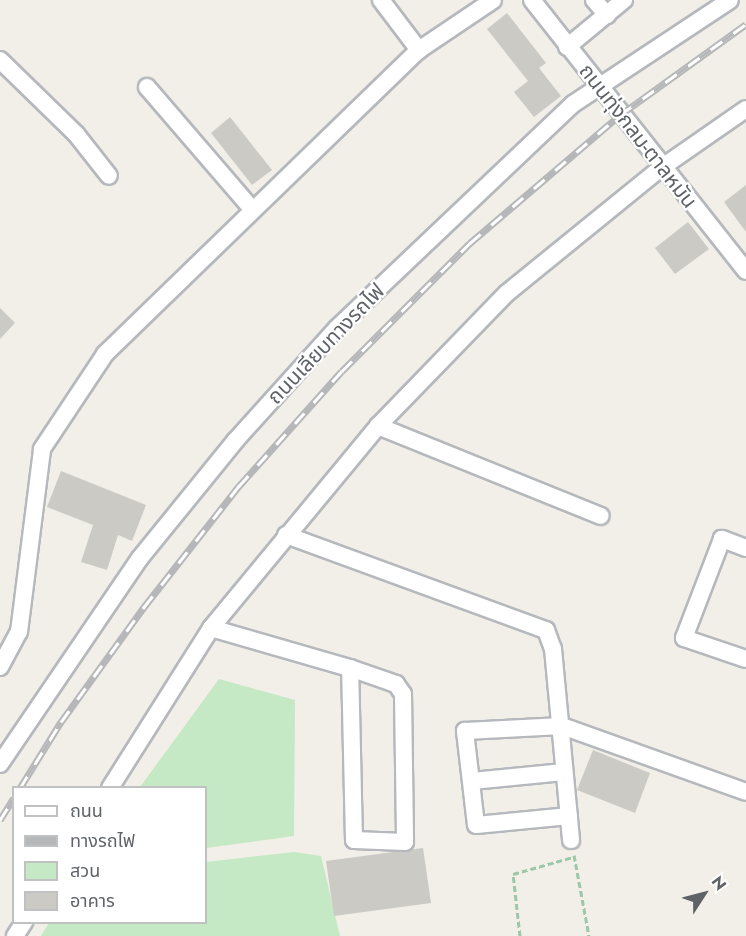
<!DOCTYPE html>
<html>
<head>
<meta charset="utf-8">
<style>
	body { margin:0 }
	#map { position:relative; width:746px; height:936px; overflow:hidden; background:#f1efe8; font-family:Jost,"Noto Sans Thai",sans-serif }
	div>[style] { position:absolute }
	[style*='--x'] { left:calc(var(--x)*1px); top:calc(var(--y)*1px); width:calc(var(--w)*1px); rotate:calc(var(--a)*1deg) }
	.green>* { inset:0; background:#c5e8c5 }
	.building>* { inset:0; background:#cccac5 }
	.path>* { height:3px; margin-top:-1.5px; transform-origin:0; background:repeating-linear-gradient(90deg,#9cc7a9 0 6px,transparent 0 9px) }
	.roads { filter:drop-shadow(2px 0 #b5b8bc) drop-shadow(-2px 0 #b5b8bc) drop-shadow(0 2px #b5b8bc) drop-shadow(0 -2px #b5b8bc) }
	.minor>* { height:16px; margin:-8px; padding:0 8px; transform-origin:8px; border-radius:8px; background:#fff }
	.rail>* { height:7px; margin-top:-3.5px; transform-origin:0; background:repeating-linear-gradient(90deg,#fff 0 14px,#b6b7b8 0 28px); box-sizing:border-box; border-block:2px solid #b6b7b8 }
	span { translate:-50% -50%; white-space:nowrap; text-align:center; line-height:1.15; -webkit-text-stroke:4.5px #fff; paint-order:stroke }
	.street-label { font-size:21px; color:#5f6368 }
	.legend { position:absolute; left:12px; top:786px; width:195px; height:138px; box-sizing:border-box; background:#fff; border:2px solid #bfc1c3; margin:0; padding:8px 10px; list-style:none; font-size:18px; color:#5f6368 }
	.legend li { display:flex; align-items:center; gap:12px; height:30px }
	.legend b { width:30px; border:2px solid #bfc1c3 }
	.north { position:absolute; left:674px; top:864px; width:60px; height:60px; -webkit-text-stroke:4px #fff; paint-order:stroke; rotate:54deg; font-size:16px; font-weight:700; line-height:24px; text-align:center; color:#5f6368 }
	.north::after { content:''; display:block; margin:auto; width:21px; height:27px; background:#5f6368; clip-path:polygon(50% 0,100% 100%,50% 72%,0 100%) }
</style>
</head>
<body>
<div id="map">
	<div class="green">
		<i style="clip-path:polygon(219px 679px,295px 700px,294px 836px,206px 848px,206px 788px,140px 787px)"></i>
		<i style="clip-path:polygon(294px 852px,321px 856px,340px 936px,41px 936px,49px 923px,206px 922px,206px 862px)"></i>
	</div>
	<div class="building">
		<i style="clip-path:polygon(507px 13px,546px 63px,539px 68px,561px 96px,534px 117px,514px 92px,528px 81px,487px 29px)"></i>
		<i style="clip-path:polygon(230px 117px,272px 170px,252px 185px,211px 133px)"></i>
		<i style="clip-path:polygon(746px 185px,746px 232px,724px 202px)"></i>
		<i style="clip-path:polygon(688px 222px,709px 249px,675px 274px,655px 248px)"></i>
		<i style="clip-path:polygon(0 308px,15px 323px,0 339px)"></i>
		<i style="clip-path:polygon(61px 471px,146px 505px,132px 541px,118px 535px,107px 570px,81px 562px,93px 525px,47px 507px)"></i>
		<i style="clip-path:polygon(593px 750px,650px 773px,635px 813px,577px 790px)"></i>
		<i style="clip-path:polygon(423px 848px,431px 903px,334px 916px,326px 861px)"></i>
	</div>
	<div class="path">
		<i style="--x:574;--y:855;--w:82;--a:79.5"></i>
		<i style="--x:520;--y:936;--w:62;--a:-96.4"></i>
		<i style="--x:513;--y:874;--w:62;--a:-15.8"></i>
	</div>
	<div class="roads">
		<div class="minor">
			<i style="--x:381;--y:0;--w:63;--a:52.8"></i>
			<i style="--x:532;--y:0;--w:345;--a:51.7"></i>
			<i style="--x:594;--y:0;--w:20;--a:49"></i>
			<i style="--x:567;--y:47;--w:74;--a:-39.5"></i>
			<i style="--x:0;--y:60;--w:106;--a:44.2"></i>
			<i style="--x:76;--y:134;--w:53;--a:51.8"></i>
			<i style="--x:147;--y:87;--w:161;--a:49.3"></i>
			<i style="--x:378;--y:426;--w:240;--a:22"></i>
			<i style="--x:286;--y:535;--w:277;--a:20.1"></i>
			<i style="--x:546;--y:630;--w:20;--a:70"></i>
			<i style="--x:553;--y:649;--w:192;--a:84.6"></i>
			<i style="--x:746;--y:548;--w:26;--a:-159"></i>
			<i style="--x:722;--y:539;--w:106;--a:111"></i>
			<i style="--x:684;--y:638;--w:65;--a:18.7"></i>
			<i style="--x:211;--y:628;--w:145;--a:16.1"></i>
			<i style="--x:350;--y:668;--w:49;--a:19.2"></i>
			<i style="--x:396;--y:684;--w:12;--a:55"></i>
			<i style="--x:403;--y:694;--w:148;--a:89.2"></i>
			<i style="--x:405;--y:842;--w:51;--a:-177.8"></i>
			<i style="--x:354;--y:840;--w:172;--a:-91.3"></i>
			<i style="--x:0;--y:667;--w:40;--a:-62"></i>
			<i style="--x:19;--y:632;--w:184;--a:-82.8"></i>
			<i style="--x:42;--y:449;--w:114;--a:-56.4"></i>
			<i style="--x:105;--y:354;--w:437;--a:-44.1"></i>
			<i style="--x:419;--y:50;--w:89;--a:-34"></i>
			<i style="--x:0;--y:764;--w:249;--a:-55.8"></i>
			<i style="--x:140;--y:558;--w:151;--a:-50.9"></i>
			<i style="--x:235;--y:441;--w:152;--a:-47.9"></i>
			<i style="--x:337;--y:328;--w:325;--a:-43.5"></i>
			<i style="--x:573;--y:104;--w:188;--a:-33.5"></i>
			<i style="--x:472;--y:781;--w:92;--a:-5.6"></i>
			<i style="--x:110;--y:788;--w:189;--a:-57.7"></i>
			<i style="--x:211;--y:628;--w:262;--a:-50.4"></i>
			<i style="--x:378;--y:426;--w:185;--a:-45.9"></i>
			<i style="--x:507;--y:293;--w:198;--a:-39.1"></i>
			<i style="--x:661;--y:168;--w:103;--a:-34.8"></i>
			<i style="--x:569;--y:816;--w:93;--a:174.5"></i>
			<i style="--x:476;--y:825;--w:95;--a:-96.7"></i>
			<i style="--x:465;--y:731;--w:97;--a:-3"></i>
			<i style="--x:562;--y:726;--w:195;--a:19.7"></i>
			<i style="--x:15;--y:936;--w:17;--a:-57"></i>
		</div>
	</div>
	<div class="rail">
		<i style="--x:20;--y:788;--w:78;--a:-58.2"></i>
		<i style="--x:61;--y:722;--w:142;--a:-54.2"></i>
		<i style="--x:144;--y:607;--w:154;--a:-51.9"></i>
		<i style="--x:239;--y:486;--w:154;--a:-48.2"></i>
		<i style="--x:342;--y:371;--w:181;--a:-45"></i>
		<i style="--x:470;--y:243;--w:197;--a:-40.5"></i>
		<i style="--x:620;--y:115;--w:155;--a:-35.8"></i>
		<i style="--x:0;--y:820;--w:26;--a:-58"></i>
	</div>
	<div class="street-label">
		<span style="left:638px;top:136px;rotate:52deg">ถนนทุ่งกลม-ตาลหมัน</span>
		<span style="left:326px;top:344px;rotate:-46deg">ถนนเลียบทางรถไฟ</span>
	</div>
	<ul class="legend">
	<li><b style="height:8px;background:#fff"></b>ถนน</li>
	<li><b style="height:8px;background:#b6b7b8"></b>ทางรถไฟ</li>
	<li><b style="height:16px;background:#c5e8c5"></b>สวน</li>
	<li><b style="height:16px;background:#cccac5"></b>อาคาร</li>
	</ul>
	<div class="north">N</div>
</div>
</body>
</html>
